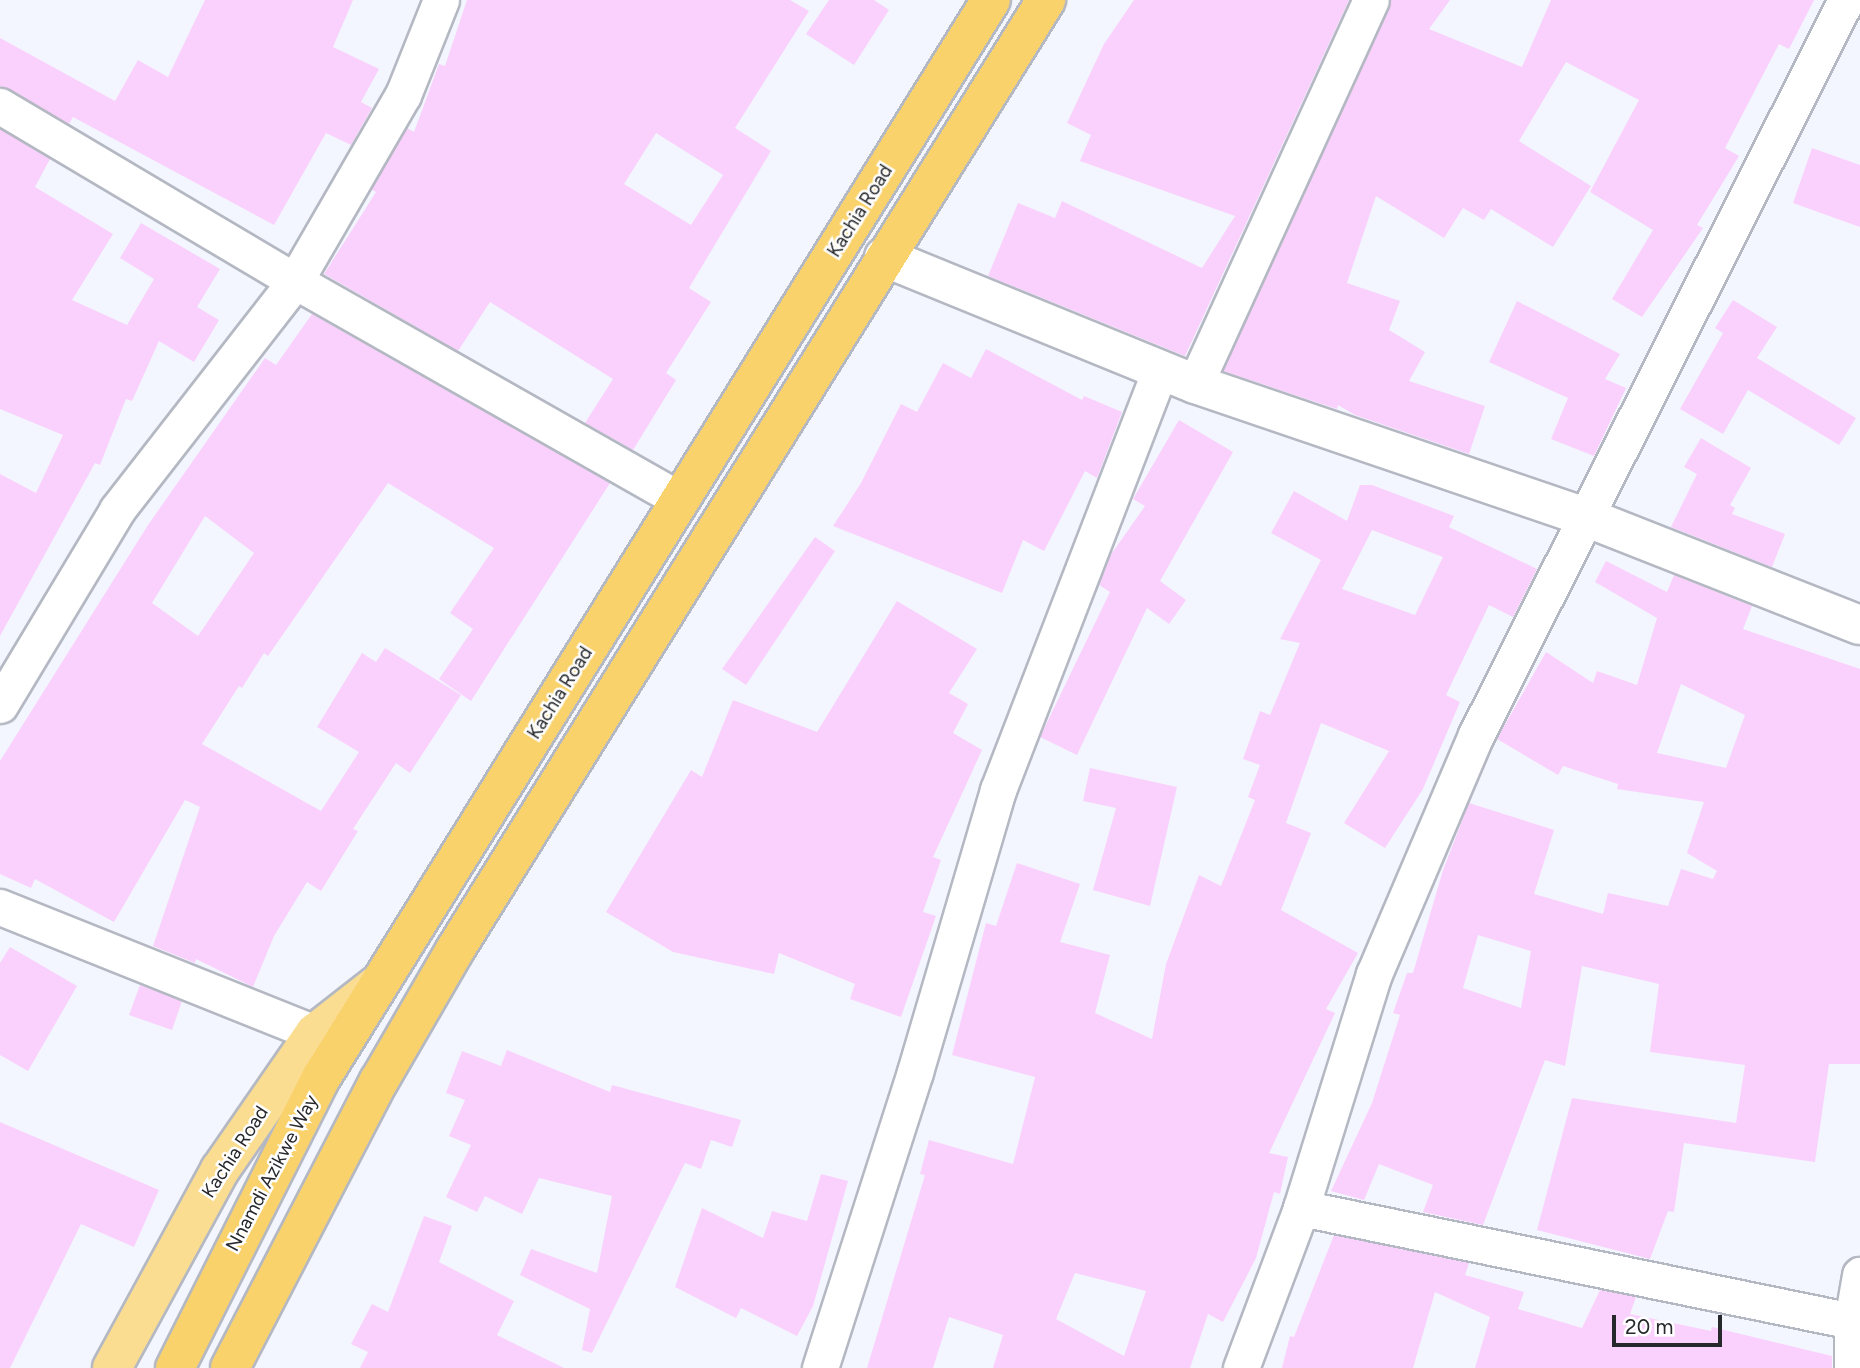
<!DOCTYPE html>
<html>
<head>
<meta charset="utf-8">
<style>
	body { margin:0 }
	#map { position:relative; width:1860px; height:1368px; overflow:hidden; background:#f3f6ff; font-family:Figtree,sans-serif }
	div>[style] { position:absolute }
	[style*='--x'] { left:calc(var(--x)*1px); top:calc(var(--y)*1px); width:calc(var(--w)*1px); rotate:calc(var(--a)*1deg) }
	.building>* { inset:0; background:#fad1fc }
	.roads { filter:drop-shadow(2px 0 #b4b8c2) drop-shadow(-2px 0 #b4b8c2) drop-shadow(0 2px #b4b8c2) drop-shadow(0 -2px #b4b8c2) }
	.minor>* { height:35px; margin:-17.5px; padding:0 17.5px; transform-origin:17.5px; border-radius:17.5px; background:#fff }
	.tertiary>* { height:38px; margin:-19px; padding:0 19px; transform-origin:19px; border-radius:19px; background:#fff }
	.primary>* { height:38px; margin:-19px; padding:0 19px; transform-origin:19px; border-radius:19px; background:#fbdd91 }
	.trunk>* { height:38px; margin:-19px; padding:0 19px; transform-origin:19px; border-radius:19px; background:#fad26c }
	span { translate:-50% -50%; white-space:nowrap; text-align:center; line-height:1.15; -webkit-text-stroke:5px #fff; paint-order:stroke }
	.street-label { font-size:19px; color:#27282c }
	.scale { position:absolute; left:1612px; top:1315px; width:110px; height:32px; box-sizing:border-box; border:4px solid #27282c; border-top:0; padding-left:9px; font-size:21px; line-height:24px; white-space:nowrap; color:#27282c; -webkit-text-stroke:5px #fff; paint-order:stroke }
</style>
</head>
<body>
<div id="map">
	<div class="building">
		<i style="clip-path:polygon(205px 0,353px 0,333px 47px,379px 69px,361px 102px,372px 108px,351px 145px,326px 133px,274px 225px,73px 117px,69px 124px,0 86px,0 38px,115px 101px,138px 60px,168px 77px)"></i>
		<i style="clip-path:polygon(evenodd,467px 0,790px 0,809px 11px,735px 128px,771px 151px,689px 288px,711px 302px,666px 373px,676px 380px,633px 450px,585px 423px,613px 379px,490px 302px,458px 351px,324px 274px,376px 192px,371px 189px,407px 128px,414px 132px,439px 64px,445px 66px,467px 0,656px 133px,723px 175px,691px 225px,624px 184px,656px 133px)"></i>
		<i style="clip-path:polygon(829px 0,874px 0,889px 10px,854px 65px,806px 34px)"></i>
		<i style="clip-path:polygon(1134px 0,1349px 0,1185px 356px,988px 276px,1018px 203px,1055px 218px,1062px 201px,1202px 268px,1235px 216px,1080px 161px,1091px 135px,1067px 123px,1104px 44px)"></i>
		<i style="clip-path:polygon(1391px 0,1450px 0,1429px 29px,1522px 67px,1551px 0,1814px 0,1789px 49px,1779px 44px,1725px 148px,1739px 156px,1697px 225px,1703px 228px,1642px 317px,1612px 299px,1653px 230px,1590px 192px,1639px 100px,1566px 62px,1519px 141px,1591px 186px,1553px 247px,1491px 209px,1484px 220px,1463px 208px,1444px 238px,1376px 196px,1347px 283px,1400px 301px,1389px 330px,1425px 352px,1409px 381px,1485px 406px,1469px 454px,1355px 415px,1338px 405px,1337px 409px,1223px 371px)"></i>
		<i style="clip-path:polygon(0 129px,50px 159px,35px 187px,113px 234px,72px 300px,127px 325px,154px 279px,120px 258px,141px 223px,220px 269px,197px 307px,219px 320px,194px 362px,159px 341px,132px 401px,126px 399px,100px 465px,95px 463px,0 636px,0 474px,36px 493px,63px 435px,0 409px)"></i>
		<i style="clip-path:polygon(1812px 148px,1860px 165px,1860px 227px,1793px 203px)"></i>
		<i style="clip-path:polygon(1733px 300px,1777px 327px,1757px 358px,1856px 418px,1839px 445px,1748px 390px,1723px 434px,1680px 409px,1723px 333px,1715px 328px)"></i>
		<i style="clip-path:polygon(1517px 301px,1620px 354px,1605px 379px,1626px 388px,1594px 456px,1551px 439px,1568px 398px,1489px 362px)"></i>
		<i style="clip-path:polygon(evenodd,312px 314px,610px 483px,471px 701px,439px 679px,473px 629px,450px 613px,494px 548px,388px 483px,268px 656px,264px 653px,242px 688px,239px 686px,202px 744px,321px 811px,359px 752px,317px 727px,362px 653px,376px 662px,385px 648px,461px 695px,410px 773px,396px 763px,353px 829px,358px 831px,321px 891px,307px 882px,274px 936px,253px 987px,196px 959px,195px 963px,153px 946px,200px 807px,185px 800px,114px 922px,35px 879px,31px 888px,0 874px,0 761px,148px 525px,265px 358px,276px 365px,312px 314px,205px 516px,254px 553px,198px 636px,152px 603px,205px 516px)"></i>
		<i style="clip-path:polygon(986px 349px,1082px 400px,1084px 396px,1122px 412px,1097px 478px,1085px 471px,1044px 551px,1023px 540px,1002px 593px,833px 526px,861px 483px,901px 404px,917px 412px,943px 363px,971px 378px)"></i>
		<i style="clip-path:polygon(1179px 420px,1233px 452px,1160px 581px,1186px 600px,1169px 624px,1147px 608px,1077px 755px,1040px 737px,1110px 592px,1099px 585px,1110px 556px,1145px 506px,1133px 499px)"></i>
		<i style="clip-path:polygon(1701px 438px,1751px 468px,1730px 505px,1735px 508px,1732px 514px,1785px 534px,1772px 567px,1671px 527px,1697px 474px,1684px 467px)"></i>
		<i style="clip-path:polygon(evenodd,1360px 485px,1372px 485px,1454px 516px,1449px 527px,1537px 569px,1513px 617px,1489px 605px,1446px 695px,1460px 702px,1423px 789px,1385px 848px,1344px 823px,1389px 751px,1321px 723px,1286px 823px,1311px 833px,1281px 910px,1358px 953px,1326px 1009px,1335px 1013px,1269px 1153px,1288px 1157px,1280px 1194px,1274px 1192px,1256px 1258px,1223px 1322px,1208px 1314px,1190px 1368px,993px 1368px,1003px 1335px,949px 1317px,933px 1368px,867px 1368px,925px 1175px,920px 1174px,929px 1140px,1013px 1164px,1035px 1077px,952px 1055px,986px 923px,996px 926px,1017px 863px,1080px 884px,1060px 942px,1110px 955px,1095px 1013px,1152px 1039px,1166px 964px,1199px 875px,1221px 886px,1255px 800px,1248px 797px,1260px 765px,1243px 759px,1260px 711px,1270px 715px,1300px 643px,1280px 639px,1321px 560px,1271px 533px,1294px 491px,1347px 521px,1360px 485px,1372px 530px,1443px 557px,1415px 615px,1342px 589px,1372px 530px,1360px 485px,1075px 1273px,1146px 1291px,1124px 1356px,1056px 1319px,1075px 1273px)"></i>
		<i style="clip-path:polygon(815px 537px,835px 551px,746px 685px,722px 669px)"></i>
		<i style="clip-path:polygon(evenodd,1606px 561px,1667px 592px,1674px 575px,1752px 606px,1743px 629px,1860px 669px,1860px 1064px,1829px 1064px,1815px 1162px,1684px 1143px,1674px 1212px,1668px 1211px,1650px 1259px,1537px 1230px,1572px 1098px,1736px 1123px,1745px 1065px,1650px 1052px,1659px 984px,1582px 966px,1565px 1066px,1545px 1060px,1483px 1225px,1423px 1212px,1433px 1185px,1379px 1164px,1364px 1200px,1331px 1191px,1372px 1103px,1400px 1015px,1393px 1013px,1407px 973px,1413px 973px,1443px 870px,1469px 803px,1554px 830px,1534px 894px,1603px 914px,1608px 893px,1668px 906px,1681px 869px,1713px 879px,1717px 871px,1687px 853px,1704px 802px,1617px 789px,1618px 784px,1563px 766px,1558px 775px,1497px 739px,1546px 652px,1593px 683px,1597px 671px,1637px 685px,1657px 618px,1595px 582px,1606px 561px,1681px 684px,1745px 715px,1726px 768px,1657px 753px,1681px 684px,1606px 561px,1478px 935px,1531px 951px,1521px 1008px,1463px 988px,1478px 935px)"></i>
		<i style="clip-path:polygon(897px 601px,977px 649px,949px 693px,968px 704px,953px 733px,982px 750px,933px 857px,941px 860px,923px 912px,936px 916px,901px 1017px,850px 999px,855px 984px,779px 953px,774px 974px,673px 952px,606px 912px,691px 770px,702px 777px,733px 700px,817px 732px)"></i>
		<i style="clip-path:polygon(1090px 768px,1177px 787px,1150px 906px,1093px 890px,1116px 808px,1083px 801px)"></i>
		<i style="clip-path:polygon(10px 947px,77px 986px,28px 1071px,0 1055px,0 963px)"></i>
		<i style="clip-path:polygon(140px 985px,182px 1001px,172px 1030px,129px 1015px)"></i>
		<i style="clip-path:polygon(507px 1050px,610px 1092px,612px 1085px,741px 1120px,732px 1147px,711px 1140px,701px 1169px,685px 1163px,592px 1353px,582px 1350px,590px 1309px,520px 1275px,531px 1249px,597px 1273px,612px 1196px,539px 1178px,522px 1214px,485px 1196px,477px 1212px,446px 1197px,471px 1145px,449px 1136px,465px 1100px,446px 1093px,462px 1051px,501px 1066px)"></i>
		<i style="clip-path:polygon(0 1122px,159px 1190px,134px 1247px,81px 1224px,10px 1368px,0 1368px)"></i>
		<i style="clip-path:polygon(821px 1174px,848px 1181px,813px 1306px,797px 1336px,741px 1308px,736px 1318px,675px 1287px,702px 1208px,763px 1238px,772px 1211px,807px 1221px)"></i>
		<i style="clip-path:polygon(424px 1216px,452px 1226px,439px 1262px,514px 1301px,497px 1335px,564px 1368px,360px 1368px,368px 1352px,351px 1344px,372px 1304px,388px 1312px)"></i>
		<i style="clip-path:polygon(1334px 1235px,1469px 1263px,1465px 1275px,1524px 1292px,1518px 1309px,1582px 1328px,1600px 1290px,1636px 1297px,1630px 1314px,1711px 1331px,1712px 1327px,1832px 1356px,1832px 1368px,1475px 1368px,1490px 1317px,1435px 1292px,1413px 1368px,1282px 1368px,1290px 1336px,1294px 1337px)"></i>
	</div>
	<div class="roads">
		<div class="minor">
			<i style="--x:0;--y:106;--w:343;--a:30.7"></i>
			<i style="--x:295;--y:281;--w:443;--a:29.6"></i>
			<i style="--x:1195;--y:384;--w:422;--a:-65.4"></i>
			<i style="--x:0;--y:705;--w:227;--a:-59"></i>
			<i style="--x:117;--y:510;--w:290;--a:-52.1"></i>
			<i style="--x:295;--y:281;--w:215;--a:-59.9"></i>
			<i style="--x:403;--y:95;--w:102;--a:-68.2"></i>
			<i style="--x:0;--y:907;--w:339;--a:21.8"></i>
			<i style="--x:1301;--y:1208;--w:562;--a:11.59"></i>
			<i style="--x:820;--y:1368;--w:311;--a:-72.2"></i>
			<i style="--x:915;--y:1072;--w:294;--a:-73.6"></i>
			<i style="--x:998;--y:790;--w:450;--a:-68.9"></i>
			<i style="--x:1241;--y:1368;--w:171;--a:-69.4"></i>
			<i style="--x:1301;--y:1208;--w:245;--a:-72.7"></i>
			<i style="--x:1374;--y:974;--w:260;--a:-66.9"></i>
			<i style="--x:1476;--y:735;--w:823;--a:-63.28"></i>
			<i style="--x:1852;--y:1368;--w:47;--a:-90"></i>
			<i style="--x:1852;--y:1321;--w:47;--a:-80.1"></i>
		</div>
		<div class="tertiary">
			<i style="--x:884;--y:257;--w:336;--a:22.2"></i>
			<i style="--x:1195;--y:384;--w:415;--a:18.8"></i>
			<i style="--x:1588;--y:518;--w:292;--a:21.5"></i>
		</div>
		<div class="primary">
			<i style="--x:112;--y:1368;--w:226;--a:-61.4"></i>
			<i style="--x:220;--y:1170;--w:167;--a:-55.3"></i>
			<i style="--x:315;--y:1033;--w:81;--a:-38"></i>
		</div>
		<div class="trunk">
			<i style="--x:175;--y:1368;--w:325;--a:-63.3"></i>
			<i style="--x:321;--y:1078;--w:1269;--a:-58.14"></i>
			<i style="--x:230;--y:1368;--w:323;--a:-62.6"></i>
			<i style="--x:379;--y:1081;--w:151;--a:-59.9"></i>
			<i style="--x:455;--y:950;--w:1119;--a:-58.11"></i>
		</div>
	</div>
	<div class="street-label">
		<span style="left:860px;top:211px;rotate:-58deg">Kachia Road</span>
		<span style="left:560px;top:693px;rotate:-58deg">Kachia Road</span>
		<span style="left:235px;top:1152px;rotate:-57deg">Kachia Road</span>
		<span style="left:272px;top:1173px;rotate:-62deg">Nnamdi Azikwe Way</span>
	</div>
	<div class="scale">20 m</div>
</div>
</body>
</html>
